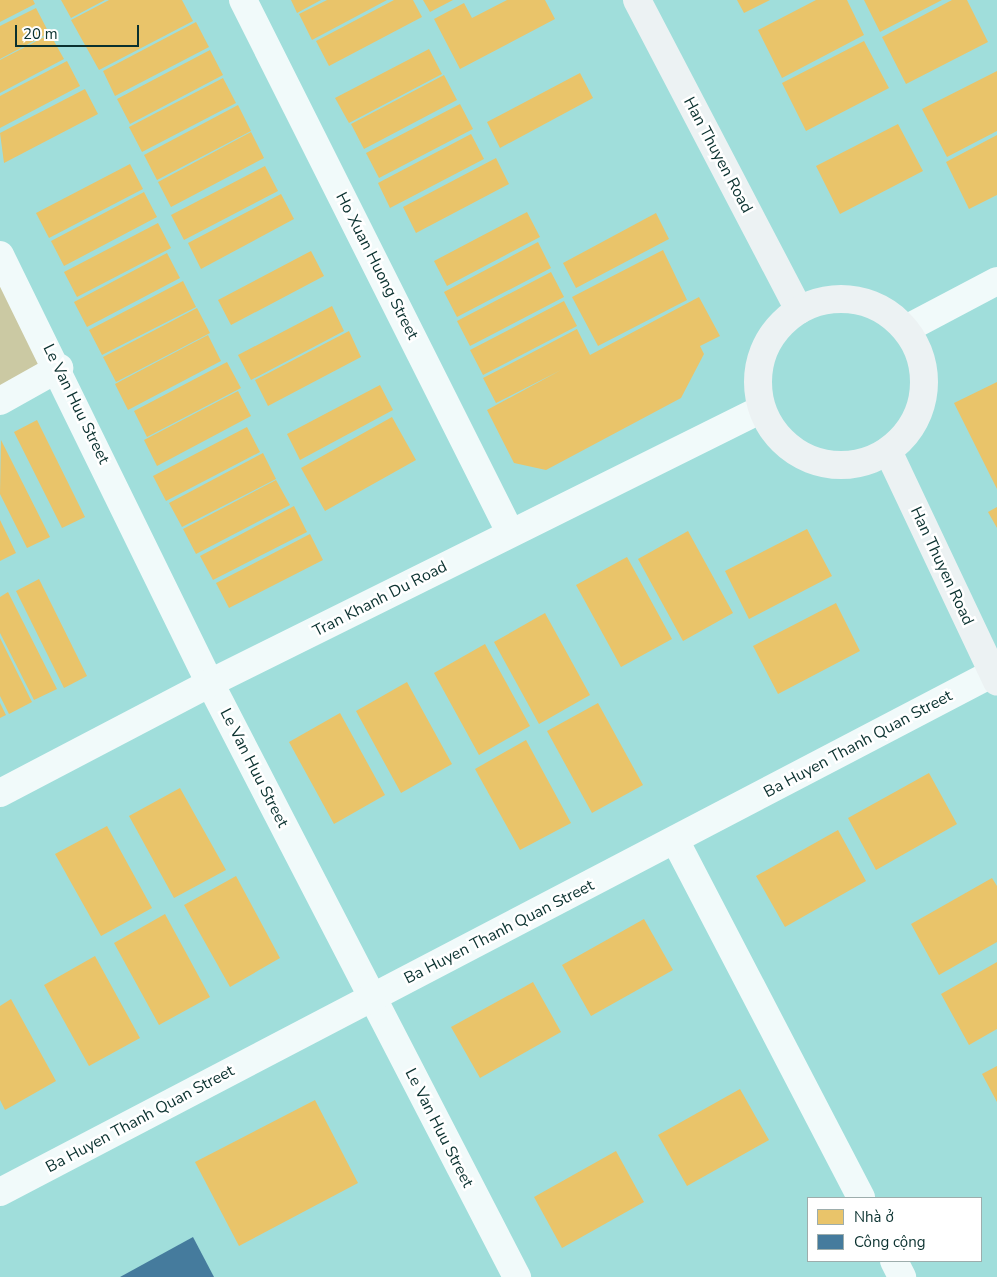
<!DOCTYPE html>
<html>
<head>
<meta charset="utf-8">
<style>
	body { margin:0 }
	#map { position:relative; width:997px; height:1277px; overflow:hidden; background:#a0dedb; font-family:"Nunito Sans",sans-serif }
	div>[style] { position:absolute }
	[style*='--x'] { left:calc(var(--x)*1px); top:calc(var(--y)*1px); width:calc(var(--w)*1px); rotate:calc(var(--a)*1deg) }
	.green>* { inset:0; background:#cbc9a3 }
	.homes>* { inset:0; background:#e9c46a }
	.public>* { inset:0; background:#457b9d }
	.street>* { height:28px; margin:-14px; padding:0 14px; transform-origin:14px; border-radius:14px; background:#f1fafa }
	.secondary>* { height:28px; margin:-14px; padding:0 14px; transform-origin:14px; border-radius:14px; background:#ecf2f3 }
	.secondary>.ring { margin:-14px; padding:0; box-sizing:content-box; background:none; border:28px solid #ecf2f3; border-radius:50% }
	span { translate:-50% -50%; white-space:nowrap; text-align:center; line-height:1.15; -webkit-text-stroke:5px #fff; paint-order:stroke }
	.street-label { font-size:16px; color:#0a312f }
	.legend { position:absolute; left:807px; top:1197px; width:175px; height:65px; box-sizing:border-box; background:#fff; border:1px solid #9dadac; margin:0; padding:6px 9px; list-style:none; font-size:15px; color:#0a312f }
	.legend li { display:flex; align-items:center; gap:10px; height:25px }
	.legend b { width:25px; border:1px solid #9dadac }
	.scale { position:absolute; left:15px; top:25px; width:124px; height:22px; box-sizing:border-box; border:2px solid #0a312f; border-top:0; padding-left:6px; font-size:15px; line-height:18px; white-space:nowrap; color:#0a312f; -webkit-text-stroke:4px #fff; paint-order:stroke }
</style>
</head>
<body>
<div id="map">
	<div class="green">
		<i style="clip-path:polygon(0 255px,59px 368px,0 401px)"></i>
	</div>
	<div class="homes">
		<i style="clip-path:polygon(0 0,33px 0,35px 4px,0 22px)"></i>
		<i style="clip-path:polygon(61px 0,105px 0,71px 18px)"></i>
		<i style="clip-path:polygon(109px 0,182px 0,193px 21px,99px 70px,71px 20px)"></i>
		<i style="clip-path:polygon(291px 0,321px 0,297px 13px)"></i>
		<i style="clip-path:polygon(327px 0,387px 0,312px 40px,299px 14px)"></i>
		<i style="clip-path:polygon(394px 0,413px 0,422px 17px,329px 66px,316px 41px)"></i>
		<i style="clip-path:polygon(423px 0,453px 0,430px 12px)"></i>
		<i style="clip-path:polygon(507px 0,545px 0,555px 19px,460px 69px,434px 19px,464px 3px,472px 18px)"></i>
		<i style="clip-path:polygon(737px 0,770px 0,744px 13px)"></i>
		<i style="clip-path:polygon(816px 0,847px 0,864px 35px,782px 78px,758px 30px)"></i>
		<i style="clip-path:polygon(864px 0,942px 0,880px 32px)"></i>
		<i style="clip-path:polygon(952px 0,967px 0,988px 42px,906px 84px,882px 37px)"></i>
		<i style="clip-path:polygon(36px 8px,49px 33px,0 59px,0 26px)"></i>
		<i style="clip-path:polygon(196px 22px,209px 47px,115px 96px,103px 71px)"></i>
		<i style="clip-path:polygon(50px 34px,64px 59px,0 93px,0 60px)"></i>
		<i style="clip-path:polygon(864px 41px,889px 88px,806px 131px,782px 83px)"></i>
		<i style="clip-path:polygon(429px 49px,442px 74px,349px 123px,335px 98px)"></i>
		<i style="clip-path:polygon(210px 50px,223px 75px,130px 124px,117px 99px)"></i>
		<i style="clip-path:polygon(67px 61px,80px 86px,0 128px,0 96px)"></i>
		<i style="clip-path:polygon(997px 71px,997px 131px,947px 157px,922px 109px)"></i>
		<i style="clip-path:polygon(580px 73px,593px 98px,500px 148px,487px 122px)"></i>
		<i style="clip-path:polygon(444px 75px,457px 100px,364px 149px,351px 124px)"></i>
		<i style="clip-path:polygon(223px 78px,236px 103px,142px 152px,129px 127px)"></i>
		<i style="clip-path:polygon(85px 89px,98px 114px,4px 163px,0 133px)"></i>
		<i style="clip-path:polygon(460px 104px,473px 129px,379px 178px,366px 153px)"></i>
		<i style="clip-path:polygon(238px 105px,251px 131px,157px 180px,144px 155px)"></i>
		<i style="clip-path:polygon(898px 124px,923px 171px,840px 214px,816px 166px)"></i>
		<i style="clip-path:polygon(251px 132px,264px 158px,171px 207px,158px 182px)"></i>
		<i style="clip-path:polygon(471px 134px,484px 159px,390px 208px,378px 183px)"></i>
		<i style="clip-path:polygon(997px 135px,997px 195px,969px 209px,946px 162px)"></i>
		<i style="clip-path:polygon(496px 158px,509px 184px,416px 233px,403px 207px)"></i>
		<i style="clip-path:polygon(130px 164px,143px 189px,49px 238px,36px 213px)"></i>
		<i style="clip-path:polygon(265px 166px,278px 191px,184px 240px,171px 215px)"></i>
		<i style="clip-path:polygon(144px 192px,157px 217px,64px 266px,51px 241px)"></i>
		<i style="clip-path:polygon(281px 194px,294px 219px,201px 269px,188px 243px)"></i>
		<i style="clip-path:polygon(527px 212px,540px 237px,447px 286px,434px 261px)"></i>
		<i style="clip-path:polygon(656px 213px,669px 239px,576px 288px,563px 263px)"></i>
		<i style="clip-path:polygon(158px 223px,171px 248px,77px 297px,64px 272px)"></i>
		<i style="clip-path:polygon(538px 242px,551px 268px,457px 317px,444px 292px)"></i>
		<i style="clip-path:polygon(663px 250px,687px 300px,598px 346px,572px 297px)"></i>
		<i style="clip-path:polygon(311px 251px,324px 276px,231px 325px,218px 300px)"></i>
		<i style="clip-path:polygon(167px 253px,180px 278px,87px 327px,74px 302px)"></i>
		<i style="clip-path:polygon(551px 272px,564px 297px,470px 346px,457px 321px)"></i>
		<i style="clip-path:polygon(183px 281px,196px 307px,102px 355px,89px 330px)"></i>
		<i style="clip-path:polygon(699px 297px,720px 336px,700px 346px,704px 354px,681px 398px,546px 470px,514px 463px,487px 410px,561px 370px,496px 403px,483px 378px,577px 329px,590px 355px)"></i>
		<i style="clip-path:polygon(564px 301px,577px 326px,483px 375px,470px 350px)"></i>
		<i style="clip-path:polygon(332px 306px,344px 331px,251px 380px,238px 355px)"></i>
		<i style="clip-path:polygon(197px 308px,210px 333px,116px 382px,103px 357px)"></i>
		<i style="clip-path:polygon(349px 331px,361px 357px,268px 406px,255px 380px)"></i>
		<i style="clip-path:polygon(208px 335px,221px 361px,128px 410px,115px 384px)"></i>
		<i style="clip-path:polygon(227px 362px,241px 388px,147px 437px,134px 411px)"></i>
		<i style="clip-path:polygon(997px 382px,997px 489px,954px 403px)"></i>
		<i style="clip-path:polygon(380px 385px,393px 410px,300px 460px,287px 434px)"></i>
		<i style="clip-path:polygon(238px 391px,251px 416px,157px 466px,144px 440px)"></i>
		<i style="clip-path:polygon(392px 417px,416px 460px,325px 511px,301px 468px)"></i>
		<i style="clip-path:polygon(37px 420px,85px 517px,62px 528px,14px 432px)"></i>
		<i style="clip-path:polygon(247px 427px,260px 452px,166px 501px,153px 476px)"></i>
		<i style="clip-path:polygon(1px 440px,50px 537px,27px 548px,0 494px)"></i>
		<i style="clip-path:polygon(263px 453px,276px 479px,182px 527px,169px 503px)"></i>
		<i style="clip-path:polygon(276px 480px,290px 505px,196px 554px,183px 529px)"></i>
		<i style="clip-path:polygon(294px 506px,307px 532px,213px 580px,200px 556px)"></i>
		<i style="clip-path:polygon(997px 507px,997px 528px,988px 512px)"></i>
		<i style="clip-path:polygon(0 520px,16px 553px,0 561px)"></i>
		<i style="clip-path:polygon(807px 529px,832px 576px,749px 619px,725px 571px)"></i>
		<i style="clip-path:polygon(688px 531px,733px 613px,683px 641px,638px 559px)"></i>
		<i style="clip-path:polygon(310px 534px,323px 560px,229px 608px,216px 583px)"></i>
		<i style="clip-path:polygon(627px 557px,672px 639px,621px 667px,576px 585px)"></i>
		<i style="clip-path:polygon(39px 579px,87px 676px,64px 688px,16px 591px)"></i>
		<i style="clip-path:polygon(8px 592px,57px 689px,34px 700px,0 633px,0 597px)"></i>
		<i style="clip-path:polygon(836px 603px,860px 651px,778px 694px,753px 646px)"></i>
		<i style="clip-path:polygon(545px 613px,590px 695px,539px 724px,494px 642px)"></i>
		<i style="clip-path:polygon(0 638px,32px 702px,9px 714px,0 696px)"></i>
		<i style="clip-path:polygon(485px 644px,530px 726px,479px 755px,434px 673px)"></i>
		<i style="clip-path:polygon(407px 682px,452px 764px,401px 793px,356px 711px)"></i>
		<i style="clip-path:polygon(0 703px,6px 715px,0 718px)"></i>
		<i style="clip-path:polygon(598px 703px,643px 785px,592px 813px,547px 731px)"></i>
		<i style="clip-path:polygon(340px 713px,385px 795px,334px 824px,289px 742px)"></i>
		<i style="clip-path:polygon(526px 740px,571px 823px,520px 850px,475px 769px)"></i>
		<i style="clip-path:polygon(929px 773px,957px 824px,876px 870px,848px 818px)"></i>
		<i style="clip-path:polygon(180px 788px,226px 870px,174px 898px,129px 816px)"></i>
		<i style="clip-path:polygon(107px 826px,152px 908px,101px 936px,55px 854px)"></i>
		<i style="clip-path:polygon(838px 830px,866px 881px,785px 927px,756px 876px)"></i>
		<i style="clip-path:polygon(236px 876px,280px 958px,230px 987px,184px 905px)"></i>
		<i style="clip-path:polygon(992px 878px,997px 886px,997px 942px,939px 975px,911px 924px)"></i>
		<i style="clip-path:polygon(165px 914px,210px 997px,159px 1025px,114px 943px)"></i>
		<i style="clip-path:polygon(644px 919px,673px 970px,591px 1016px,562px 965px)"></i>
		<i style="clip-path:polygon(95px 956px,140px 1038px,89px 1066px,44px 985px)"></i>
		<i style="clip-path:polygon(997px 962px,997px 1029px,969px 1045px,941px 994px)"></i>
		<i style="clip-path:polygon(533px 982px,561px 1032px,480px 1078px,451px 1027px)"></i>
		<i style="clip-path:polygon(11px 999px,56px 1081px,5px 1110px,0 1100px,0 1006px)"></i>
		<i style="clip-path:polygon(997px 1066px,997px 1102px,982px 1074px)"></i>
		<i style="clip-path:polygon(740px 1089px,769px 1140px,687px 1186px,658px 1135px)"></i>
		<i style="clip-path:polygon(315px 1100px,358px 1183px,239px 1246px,195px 1162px)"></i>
		<i style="clip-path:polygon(616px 1151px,644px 1202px,562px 1248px,534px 1197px)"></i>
	</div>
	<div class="public">
		<i style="clip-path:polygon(193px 1237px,214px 1277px,120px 1277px)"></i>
	</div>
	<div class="street">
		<i style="--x:243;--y:0;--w:595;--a:63.35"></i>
		<i style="--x:0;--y:255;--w:477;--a:63.9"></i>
		<i style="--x:210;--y:683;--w:669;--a:62.67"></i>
		<i style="--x:906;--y:329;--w:103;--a:-27.8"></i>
		<i style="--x:0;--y:401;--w:68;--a:-29.2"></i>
		<i style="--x:0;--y:793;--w:237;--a:-27.6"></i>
		<i style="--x:210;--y:683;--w:616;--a:-26.4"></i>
		<i style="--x:675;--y:840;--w:403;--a:62.5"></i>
		<i style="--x:0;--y:1192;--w:1125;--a:-27.59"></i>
		<i style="--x:894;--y:1261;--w:18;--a:63"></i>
	</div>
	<div class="secondary">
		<i style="--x:637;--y:0;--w:350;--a:62.4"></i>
		<i class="ring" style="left:758px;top:299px;width:138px;height:138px"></i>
		<i style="--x:888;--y:451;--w:255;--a:64.7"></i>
	</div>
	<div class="street-label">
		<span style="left:718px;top:155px;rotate:62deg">Han Thuyen Road</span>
		<span style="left:377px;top:266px;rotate:63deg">Ho Xuan Huong Street</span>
		<span style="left:76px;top:404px;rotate:64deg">Le Van Huu Street</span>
		<span style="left:942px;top:566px;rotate:65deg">Han Thuyen Road</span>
		<span style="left:380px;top:599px;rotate:-27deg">Tran Khanh Du Road</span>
		<span style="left:858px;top:744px;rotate:-28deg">Ba Huyen Thanh Quan Street</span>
		<span style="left:254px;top:768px;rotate:63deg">Le Van Huu Street</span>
		<span style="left:499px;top:932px;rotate:-27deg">Ba Huyen Thanh Quan Street</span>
		<span style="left:140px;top:1119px;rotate:-28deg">Ba Huyen Thanh Quan Street</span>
		<span style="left:439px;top:1128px;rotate:63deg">Le Van Huu Street</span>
	</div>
	<ul class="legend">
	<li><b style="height:14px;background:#e9c46a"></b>Nhà ở</li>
	<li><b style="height:14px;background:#457b9d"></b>Công cộng</li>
	</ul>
	<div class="scale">20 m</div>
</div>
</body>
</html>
